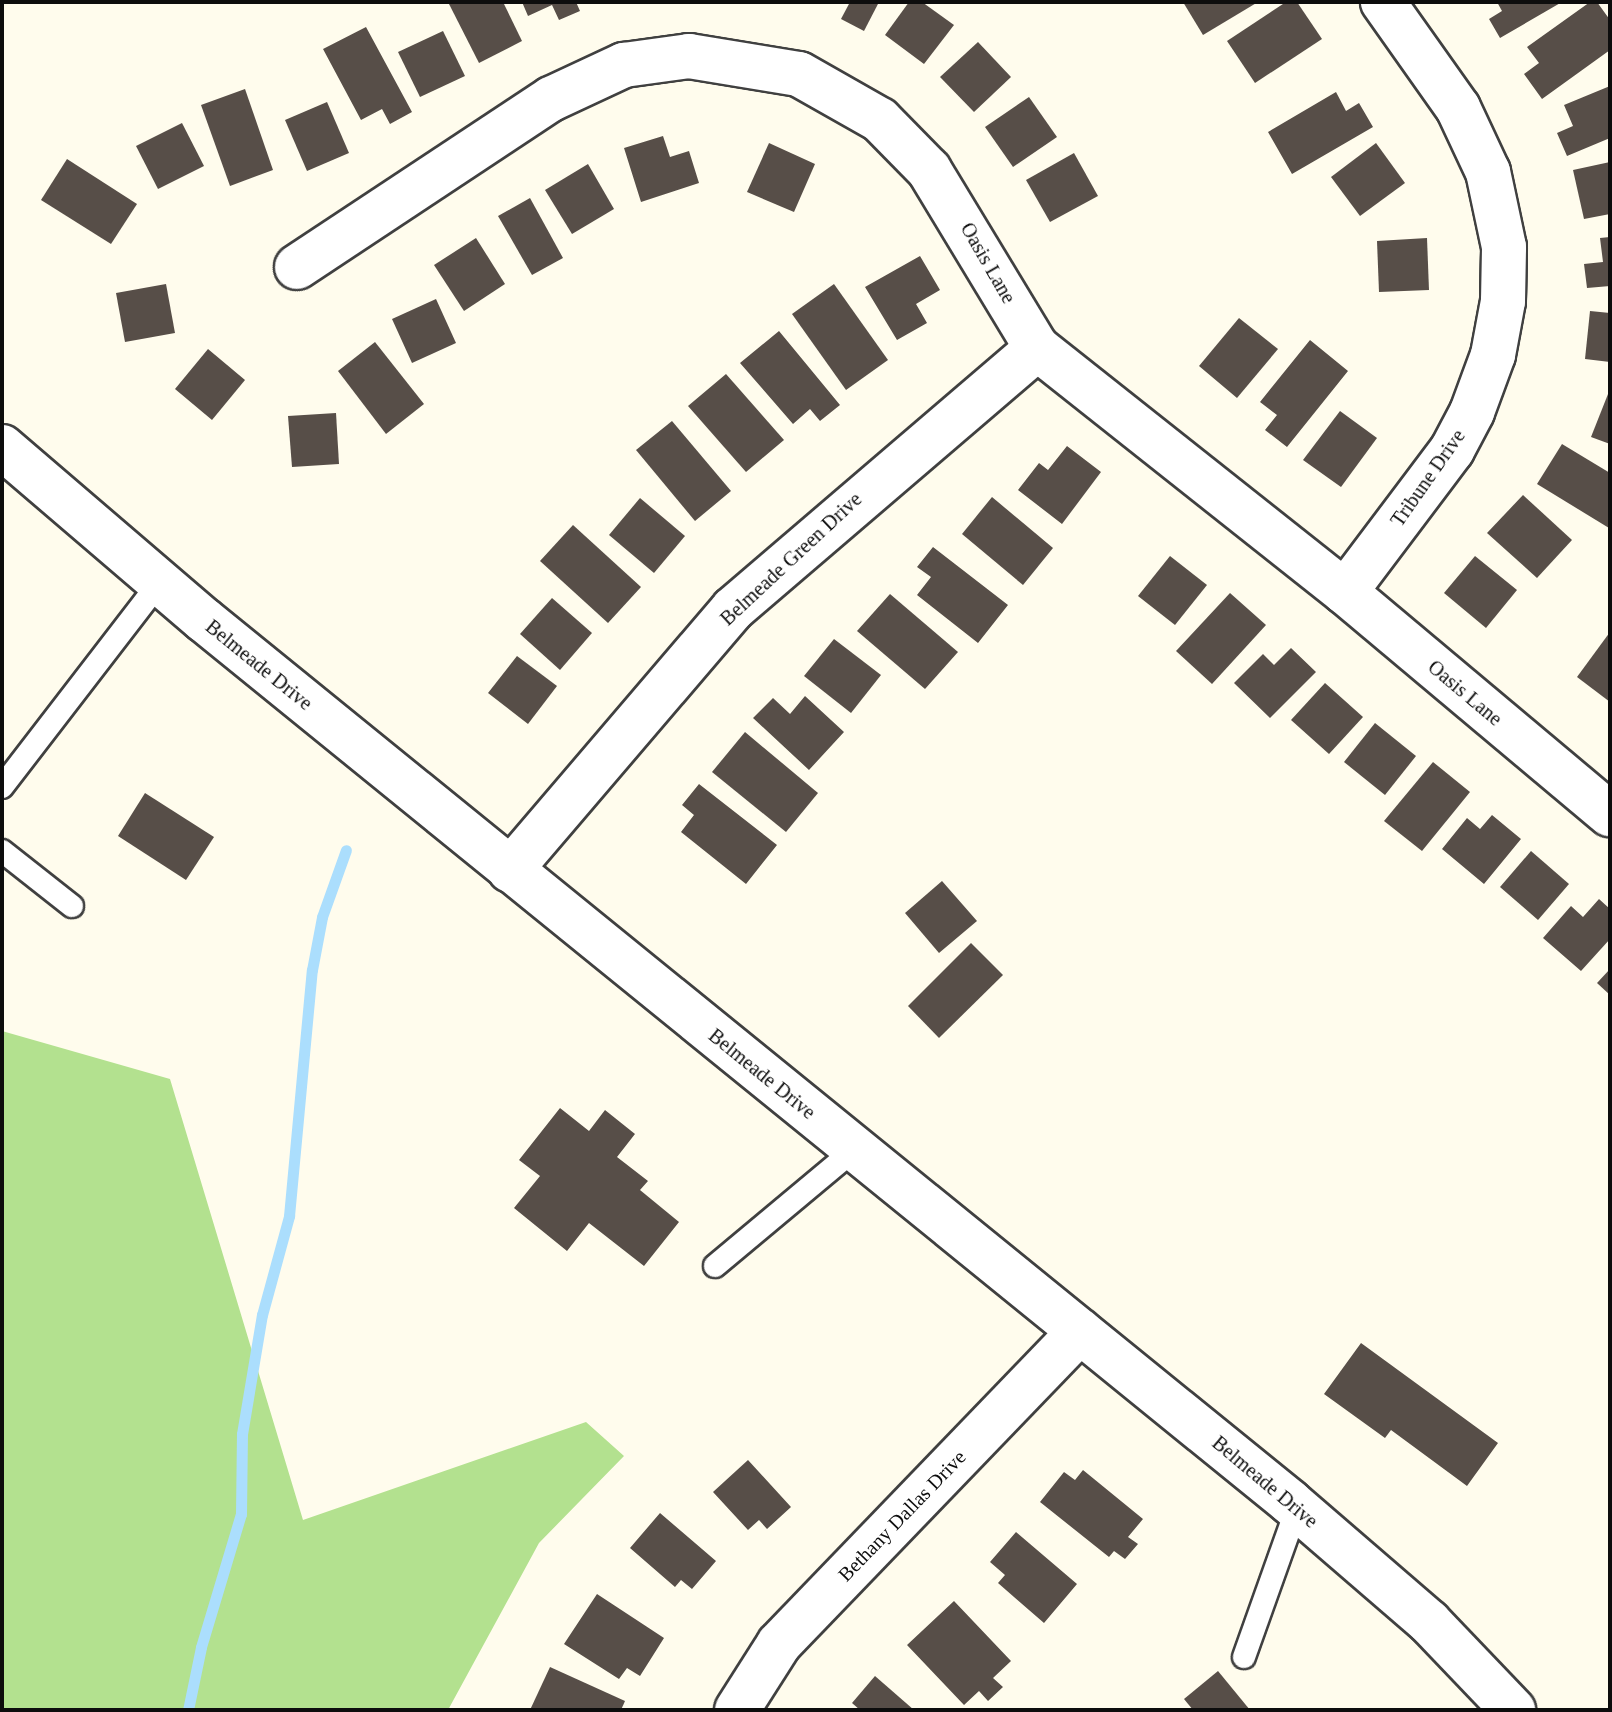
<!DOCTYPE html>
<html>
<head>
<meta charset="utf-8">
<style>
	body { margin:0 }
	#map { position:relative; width:1612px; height:1712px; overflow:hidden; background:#fffced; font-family:Georgia,serif }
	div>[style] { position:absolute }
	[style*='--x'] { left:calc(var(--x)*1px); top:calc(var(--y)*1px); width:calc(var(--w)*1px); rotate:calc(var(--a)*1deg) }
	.forest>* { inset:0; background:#b3e18f }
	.stream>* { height:11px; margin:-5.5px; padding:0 5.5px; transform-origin:5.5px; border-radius:5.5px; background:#abdefd }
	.building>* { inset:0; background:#574e48 }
	.roads { filter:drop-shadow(2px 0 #404040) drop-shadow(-2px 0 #404040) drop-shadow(0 2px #404040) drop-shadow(0 -2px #404040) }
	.service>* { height:22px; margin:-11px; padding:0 11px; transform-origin:11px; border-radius:11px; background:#fff }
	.minor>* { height:44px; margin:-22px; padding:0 22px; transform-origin:22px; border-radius:22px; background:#fff }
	span { translate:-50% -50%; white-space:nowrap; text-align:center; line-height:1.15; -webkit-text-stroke:8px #fff; paint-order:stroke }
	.street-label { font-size:20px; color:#0d0d0d }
	.frame { position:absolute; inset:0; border:4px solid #0d0d0d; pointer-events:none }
</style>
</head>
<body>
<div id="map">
	<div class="forest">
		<i style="clip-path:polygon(2px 1031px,170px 1079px,303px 1520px,586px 1422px,624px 1456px,539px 1543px,448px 1710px,2px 1710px)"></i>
	</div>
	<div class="stream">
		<i style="--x:188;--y:1710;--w:64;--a:-78.3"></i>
		<i style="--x:201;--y:1647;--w:139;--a:-73.3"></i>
		<i style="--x:241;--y:1514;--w:80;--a:-89.3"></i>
		<i style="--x:242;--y:1434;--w:121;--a:-80.5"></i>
		<i style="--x:262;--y:1315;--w:103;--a:-74.7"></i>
		<i style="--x:289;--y:1216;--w:247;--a:-84.7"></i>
		<i style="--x:312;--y:970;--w:54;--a:-79.3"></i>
		<i style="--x:322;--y:917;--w:71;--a:-70.3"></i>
	</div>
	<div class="building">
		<i style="clip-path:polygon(448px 2px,503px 2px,522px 41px,479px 63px)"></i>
		<i style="clip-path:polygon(522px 2px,576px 2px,580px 11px,559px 20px,552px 5px,528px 16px)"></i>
		<i style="clip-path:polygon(850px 2px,879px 2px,864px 31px,841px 19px)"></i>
		<i style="clip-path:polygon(909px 2px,922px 2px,954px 25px,924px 64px,885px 35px)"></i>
		<i style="clip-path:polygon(1183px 2px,1258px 2px,1203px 35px)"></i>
		<i style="clip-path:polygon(1286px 2px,1297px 2px,1322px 39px,1255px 83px,1227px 41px)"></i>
		<i style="clip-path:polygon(1497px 2px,1562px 2px,1500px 38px,1489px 19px,1502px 11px)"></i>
		<i style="clip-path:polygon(1590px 2px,1597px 2px,1610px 20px,1610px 50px,1542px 99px,1524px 74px,1539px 63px,1527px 47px)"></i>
		<i style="clip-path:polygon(366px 27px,412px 112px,390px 124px,382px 109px,361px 120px,323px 49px)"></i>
		<i style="clip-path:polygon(443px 31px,465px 76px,420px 97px,398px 52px)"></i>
		<i style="clip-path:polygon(978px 42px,1011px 77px,974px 112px,940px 77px)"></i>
		<i style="clip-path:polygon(1610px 86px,1610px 138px,1567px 156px,1557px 133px,1573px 126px,1564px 105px)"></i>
		<i style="clip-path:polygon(245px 89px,273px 170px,230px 186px,201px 105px)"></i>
		<i style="clip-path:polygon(1336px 92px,1346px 111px,1359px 103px,1373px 127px,1292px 174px,1268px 132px)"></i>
		<i style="clip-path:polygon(1029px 97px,1057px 137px,1013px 167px,985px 127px)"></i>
		<i style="clip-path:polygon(327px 102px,349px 153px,307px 171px,285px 120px)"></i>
		<i style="clip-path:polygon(182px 123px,204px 166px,158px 189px,136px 146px)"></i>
		<i style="clip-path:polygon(663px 136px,670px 157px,689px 151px,699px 183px,641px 202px,624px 148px)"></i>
		<i style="clip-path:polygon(769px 143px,815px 164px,794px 212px,747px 192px)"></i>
		<i style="clip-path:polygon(1376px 143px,1405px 183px,1360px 216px,1331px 177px)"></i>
		<i style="clip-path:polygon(1074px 153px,1098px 196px,1050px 222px,1026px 180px)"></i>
		<i style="clip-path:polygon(67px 159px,137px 204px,111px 244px,41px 200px)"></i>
		<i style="clip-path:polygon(1610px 162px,1610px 214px,1584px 219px,1573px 170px)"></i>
		<i style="clip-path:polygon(588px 164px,614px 209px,572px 234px,545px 190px)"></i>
		<i style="clip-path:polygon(530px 198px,563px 258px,532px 275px,498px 216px)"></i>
		<i style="clip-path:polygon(1610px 237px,1610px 286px,1587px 288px,1584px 264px,1603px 262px,1600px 238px)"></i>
		<i style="clip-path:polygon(476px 238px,505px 284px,464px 311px,434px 265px)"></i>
		<i style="clip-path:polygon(1427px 238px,1429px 290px,1379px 292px,1377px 241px)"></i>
		<i style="clip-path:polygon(920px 256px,940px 290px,916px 304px,927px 323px,897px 340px,865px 287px)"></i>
		<i style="clip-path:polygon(166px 284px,175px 333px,125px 342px,116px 293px)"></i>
		<i style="clip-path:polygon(834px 284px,888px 360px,846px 390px,792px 314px)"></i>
		<i style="clip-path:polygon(436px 299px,456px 343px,412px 363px,392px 319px)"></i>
		<i style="clip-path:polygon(1590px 311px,1610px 313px,1610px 362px,1585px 359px)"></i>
		<i style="clip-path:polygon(1239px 318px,1278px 349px,1237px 398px,1199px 366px)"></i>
		<i style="clip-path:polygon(779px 331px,840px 405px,820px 421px,810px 409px,793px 424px,740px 363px)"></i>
		<i style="clip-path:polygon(1310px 340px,1348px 371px,1287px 447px,1265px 430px,1277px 415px,1260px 402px)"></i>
		<i style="clip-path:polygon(375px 342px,424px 404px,386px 434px,338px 371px)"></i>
		<i style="clip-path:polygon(208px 349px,245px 380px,212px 420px,175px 389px)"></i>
		<i style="clip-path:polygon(726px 374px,784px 440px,746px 472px,688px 406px)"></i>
		<i style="clip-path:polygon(1610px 389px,1610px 444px,1591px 437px)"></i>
		<i style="clip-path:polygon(1340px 411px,1377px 438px,1341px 487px,1303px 460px)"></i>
		<i style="clip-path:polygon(336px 413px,339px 464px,292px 467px,288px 416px)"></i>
		<i style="clip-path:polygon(672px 421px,731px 491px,695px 521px,636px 450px)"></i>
		<i style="clip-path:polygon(1562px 444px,1610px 473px,1609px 528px,1537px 484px)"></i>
		<i style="clip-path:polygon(1067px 446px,1101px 472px,1062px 524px,1018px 490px,1039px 463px,1048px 470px)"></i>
		<i style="clip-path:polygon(1523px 495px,1572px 540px,1537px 578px,1487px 533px)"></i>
		<i style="clip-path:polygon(992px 497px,1053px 548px,1023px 585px,962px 534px)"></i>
		<i style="clip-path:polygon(640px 498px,685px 536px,654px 573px,609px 535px)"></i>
		<i style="clip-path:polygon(573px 525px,641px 587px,608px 623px,540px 561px)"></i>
		<i style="clip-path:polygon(933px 547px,1008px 605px,978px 643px,917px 595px,931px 577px,917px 567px)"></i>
		<i style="clip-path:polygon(1170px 556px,1207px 585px,1175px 625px,1138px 596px)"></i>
		<i style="clip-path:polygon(1475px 556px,1517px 590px,1486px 628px,1444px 593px)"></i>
		<i style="clip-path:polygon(1230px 593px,1266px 625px,1212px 684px,1176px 651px)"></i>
		<i style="clip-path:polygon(890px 594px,958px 652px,925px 689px,857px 631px)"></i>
		<i style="clip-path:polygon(552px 598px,592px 633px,560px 670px,520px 634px)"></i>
		<i style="clip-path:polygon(1610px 632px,1610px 702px,1577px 677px)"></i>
		<i style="clip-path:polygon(834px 639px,881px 675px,851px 713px,804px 676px)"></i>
		<i style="clip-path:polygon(1291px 648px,1316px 672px,1270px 718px,1234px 683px,1263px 654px,1274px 665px)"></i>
		<i style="clip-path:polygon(517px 656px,557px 686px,528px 724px,488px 693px)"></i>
		<i style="clip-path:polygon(1325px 683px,1363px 717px,1329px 754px,1291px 720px)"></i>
		<i style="clip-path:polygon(805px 696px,844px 732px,809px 770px,753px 718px,773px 698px,790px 714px)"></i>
		<i style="clip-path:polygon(1375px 723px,1416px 756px,1385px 795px,1344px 762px)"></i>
		<i style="clip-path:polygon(745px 732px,818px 793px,786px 832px,712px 772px)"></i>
		<i style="clip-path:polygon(1433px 762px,1470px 792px,1422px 851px,1384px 821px)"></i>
		<i style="clip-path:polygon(699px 784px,777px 845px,746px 884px,681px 832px,694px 815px,682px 805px)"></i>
		<i style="clip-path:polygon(145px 793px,214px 837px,186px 880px,118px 836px)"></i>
		<i style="clip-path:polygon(1492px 815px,1521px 839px,1484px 884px,1442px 849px,1467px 818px,1480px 829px)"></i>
		<i style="clip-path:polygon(1531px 851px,1569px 884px,1538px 920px,1500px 887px)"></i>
		<i style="clip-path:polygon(942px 881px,977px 921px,939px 953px,905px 913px)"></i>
		<i style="clip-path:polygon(1599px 899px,1610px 909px,1610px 939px,1581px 971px,1543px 938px,1571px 906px,1583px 917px)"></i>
		<i style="clip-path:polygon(971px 943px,1003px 975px,939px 1038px,908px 1006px)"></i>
		<i style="clip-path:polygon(1610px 969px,1610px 995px,1597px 983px)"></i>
		<i style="clip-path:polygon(560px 1108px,589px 1131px,605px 1110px,635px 1134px,617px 1157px,648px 1181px,640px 1190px,679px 1222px,644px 1266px,589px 1223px,567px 1251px,514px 1208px,540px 1176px,519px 1160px)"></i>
		<i style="clip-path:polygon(1361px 1343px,1498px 1443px,1467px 1486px,1391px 1430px,1385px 1438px,1324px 1394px)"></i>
		<i style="clip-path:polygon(748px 1460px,791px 1507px,767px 1529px,759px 1520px,748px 1530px,713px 1492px)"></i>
		<i style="clip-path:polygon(1083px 1470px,1143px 1519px,1128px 1537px,1138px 1544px,1125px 1559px,1114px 1551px,1109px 1557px,1040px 1502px,1064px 1472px,1075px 1480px)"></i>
		<i style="clip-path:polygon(660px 1513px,716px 1561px,692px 1589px,681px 1580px,675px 1587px,630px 1548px)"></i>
		<i style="clip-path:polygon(1016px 1532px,1077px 1584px,1044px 1623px,998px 1583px,1005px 1575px,990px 1562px)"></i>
		<i style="clip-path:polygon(597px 1594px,664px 1638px,640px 1676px,627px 1668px,619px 1679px,564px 1644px)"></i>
		<i style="clip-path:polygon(954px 1601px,1011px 1661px,993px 1678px,1003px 1687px,988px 1701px,979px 1691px,964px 1705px,907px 1645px)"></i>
		<i style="clip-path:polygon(550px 1667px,625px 1701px,621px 1710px,530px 1710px)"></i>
		<i style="clip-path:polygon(1218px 1671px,1250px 1710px,1193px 1710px,1184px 1699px)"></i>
		<i style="clip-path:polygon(875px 1676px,914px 1710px,860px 1710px,852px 1703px)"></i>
	</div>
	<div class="roads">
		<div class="service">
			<i style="--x:2;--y:787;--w:259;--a:-52.4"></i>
			<i style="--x:2;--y:851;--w:89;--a:38.2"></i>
			<i style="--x:715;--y:1266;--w:182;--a:-39.9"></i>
			<i style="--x:1244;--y:1657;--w:158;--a:-70.4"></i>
		</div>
		<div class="minor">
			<i style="--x:297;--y:267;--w:305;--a:-33.5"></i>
			<i style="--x:551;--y:99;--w:81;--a:-25"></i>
			<i style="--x:624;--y:65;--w:66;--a:-7.9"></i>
			<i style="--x:689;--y:56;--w:111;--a:9.3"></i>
			<i style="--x:799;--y:74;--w:93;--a:29.6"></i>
			<i style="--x:880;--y:120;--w:70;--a:45.6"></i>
			<i style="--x:929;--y:170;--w:208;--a:58.8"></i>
			<i style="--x:1037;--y:348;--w:393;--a:38.4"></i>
			<i style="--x:1345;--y:592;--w:346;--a:40"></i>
			<i style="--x:2;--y:447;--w:266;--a:40.6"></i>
			<i style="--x:204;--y:620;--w:1399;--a:39.08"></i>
			<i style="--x:1290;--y:1502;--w:184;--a:40.8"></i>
			<i style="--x:1429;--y:1622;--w:122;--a:46.3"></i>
			<i style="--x:1345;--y:592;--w:178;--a:-53"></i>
			<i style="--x:1452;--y:450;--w:43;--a:-62.2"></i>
			<i style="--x:1472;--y:412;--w:61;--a:-69.8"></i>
			<i style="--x:1493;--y:355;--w:55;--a:-79.5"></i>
			<i style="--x:1503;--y:301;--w:54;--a:-88.9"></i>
			<i style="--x:1504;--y:247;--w:77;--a:-102"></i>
			<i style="--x:1488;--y:172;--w:71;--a:-115.1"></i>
			<i style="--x:1458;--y:108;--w:130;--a:-125.3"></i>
			<i style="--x:510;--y:870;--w:343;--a:-49.5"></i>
			<i style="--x:733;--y:609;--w:401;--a:-40.6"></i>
			<i style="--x:737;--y:1710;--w:78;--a:-57.5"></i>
			<i style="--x:779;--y:1644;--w:434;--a:-46.1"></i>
		</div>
	</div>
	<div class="street-label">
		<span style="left:988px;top:263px;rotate:60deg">Oasis Lane</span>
		<span style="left:1428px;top:478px;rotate:-55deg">Tribune Drive</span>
		<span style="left:791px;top:559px;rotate:-43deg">Belmeade Green Drive</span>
		<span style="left:259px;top:665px;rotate:39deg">Belmeade Drive</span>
		<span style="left:1465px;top:693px;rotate:40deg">Oasis Lane</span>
		<span style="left:762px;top:1074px;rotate:39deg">Belmeade Drive</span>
		<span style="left:1265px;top:1482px;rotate:40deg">Belmeade Drive</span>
		<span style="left:902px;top:1516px;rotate:-46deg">Bethany Dallas Drive</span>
	</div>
	<div class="frame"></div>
</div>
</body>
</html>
